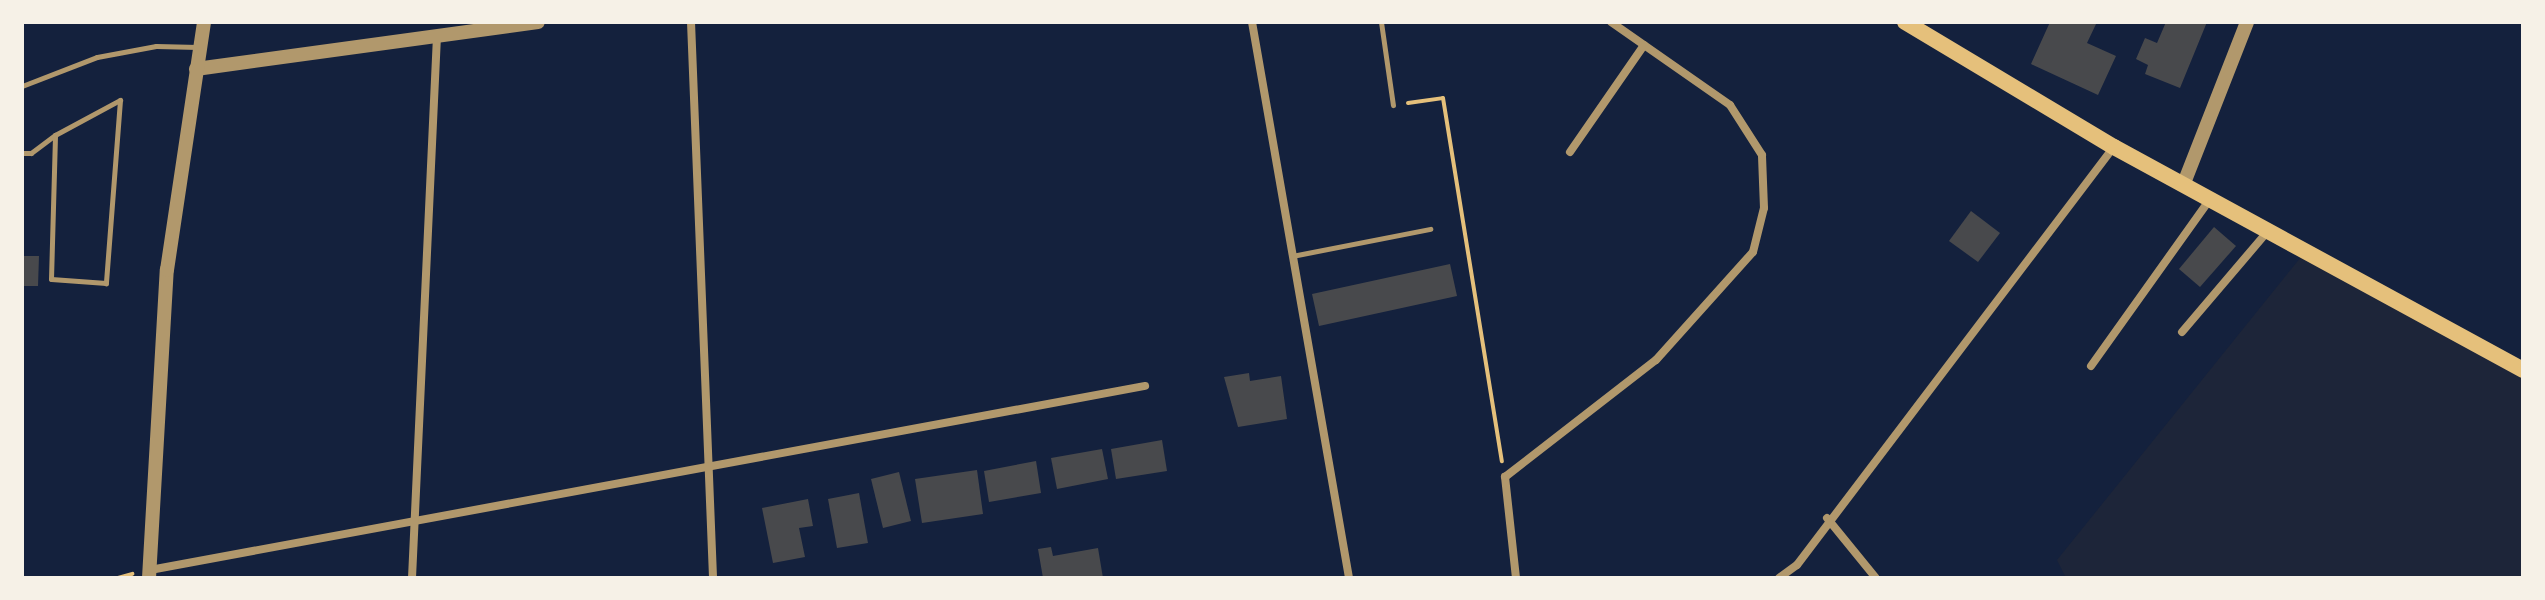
<!DOCTYPE html>
<html>
<head>
<meta charset="utf-8">
<style>
	body { margin:0 }
	#map { position:relative; width:2545px; height:600px; overflow:hidden; background:#14213d; font-family:Montserrat,sans-serif }
	div>[style] { position:absolute }
	[style*='--x'] { left:calc(var(--x)*1px); top:calc(var(--y)*1px); width:calc(var(--w)*1px); rotate:calc(var(--a)*1deg) }
	.green>* { inset:0; background:#1d2539 }
	.building>* { inset:0; background:#48494c }
	.path>* { height:4px; margin:-2px; padding:0 2px; transform-origin:2px; border-radius:2px; background:#e5c07b }
	.service>* { height:5px; margin:-2.5px; padding:0 2.5px; transform-origin:2.5px; border-radius:2.5px; background:#b1986c }
	.minor>* { height:8px; margin:-4px; padding:0 4px; transform-origin:4px; border-radius:4px; background:#b1986c }
	.tertiary>* { height:14px; margin:-7px; padding:0 7px; transform-origin:7px; border-radius:7px; background:#b1986c }
	.primary>* { height:16px; margin:-8px; padding:0 8px; transform-origin:8px; border-radius:8px; background:#e5c07b }
	span { translate:-50% -50%; white-space:nowrap; text-align:center; line-height:1.15; -webkit-text-stroke:6px #f6f1e7; paint-order:stroke }
	.frame { position:absolute; inset:0; border:24px solid #f6f1e7; pointer-events:none }
</style>
</head>
<body>
<div id="map">
	<div class="green">
		<i style="clip-path:polygon(2305px 252px,2523px 370px,2523px 578px,2066px 578px,2057px 560px)"></i>
	</div>
	<div class="building">
		<i style="clip-path:polygon(2050px 22px,2097px 22px,2087px 43px,2116px 56px,2098px 95px,2031px 64px)"></i>
		<i style="clip-path:polygon(2166px 22px,2207px 22px,2180px 88px,2145px 74px,2148px 65px,2136px 59px,2145px 38px,2157px 43px)"></i>
		<i style="clip-path:polygon(1971px 211px,2000px 233px,1978px 262px,1949px 241px)"></i>
		<i style="clip-path:polygon(2214px 227px,2236px 246px,2200px 287px,2179px 269px)"></i>
		<i style="clip-path:polygon(22px 256px,39px 256px,38px 286px,22px 286px)"></i>
		<i style="clip-path:polygon(1450px 264px,1457px 296px,1319px 326px,1312px 294px)"></i>
		<i style="clip-path:polygon(1249px 373px,1250px 381px,1281px 376px,1287px 419px,1238px 427px,1224px 377px)"></i>
		<i style="clip-path:polygon(1162px 440px,1167px 471px,1116px 479px,1111px 449px)"></i>
		<i style="clip-path:polygon(1102px 449px,1108px 479px,1057px 489px,1051px 458px)"></i>
		<i style="clip-path:polygon(1036px 461px,1041px 493px,989px 502px,984px 471px)"></i>
		<i style="clip-path:polygon(977px 470px,983px 514px,922px 523px,915px 479px)"></i>
		<i style="clip-path:polygon(899px 472px,911px 521px,883px 528px,871px 479px)"></i>
		<i style="clip-path:polygon(859px 493px,868px 543px,837px 548px,828px 499px)"></i>
		<i style="clip-path:polygon(808px 499px,813px 526px,799px 528px,805px 557px,773px 563px,762px 508px)"></i>
		<i style="clip-path:polygon(1051px 547px,1053px 556px,1098px 548px,1103px 578px,1043px 578px,1038px 549px)"></i>
	</div>
	<div class="path">
		<i style="--x:1408;--y:103;--w:35;--a:-8"></i>
		<i style="--x:1443;--y:98;--w:368;--a:80.8"></i>
		<i style="--x:118;--y:578;--w:15;--a:-16"></i>
	</div>
	<div class="service">
		<i style="--x:1381;--y:22;--w:84;--a:81.8"></i>
		<i style="--x:22;--y:86;--w:80;--a:-21.1"></i>
		<i style="--x:97;--y:57;--w:60;--a:-10.6"></i>
		<i style="--x:156;--y:46;--w:42;--a:1.4"></i>
		<i style="--x:22;--y:153;--w:9;--a:0"></i>
		<i style="--x:31;--y:153;--w:30;--a:-37"></i>
		<i style="--x:55;--y:135;--w:74;--a:-28.3"></i>
		<i style="--x:120;--y:100;--w:184;--a:94.4"></i>
		<i style="--x:106;--y:283;--w:55;--a:-175.8"></i>
		<i style="--x:51;--y:279;--w:144;--a:-88.4"></i>
		<i style="--x:1292;--y:256;--w:141;--a:-11.1"></i>
	</div>
	<div class="minor">
		<i style="--x:691;--y:22;--w:556;--a:87.73"></i>
		<i style="--x:1252;--y:22;--w:564;--a:80.1"></i>
		<i style="--x:1570;--y:152;--w:130;--a:-55.3"></i>
		<i style="--x:2182;--y:332;--w:131;--a:-49.6"></i>
		<i style="--x:2091;--y:366;--w:205;--a:-54.5"></i>
		<i style="--x:1827;--y:518;--w:77;--a:50.8"></i>
		<i style="--x:150;--y:570;--w:1012;--a:-10.48"></i>
		<i style="--x:412;--y:578;--w:544;--a:-87.36"></i>
		<i style="--x:1516;--y:578;--w:102;--a:-96.2"></i>
		<i style="--x:1505;--y:477;--w:191;--a:-37.8"></i>
		<i style="--x:1656;--y:360;--w:145;--a:-48.1"></i>
		<i style="--x:1753;--y:252;--w:45;--a:-76"></i>
		<i style="--x:1764;--y:208;--w:53;--a:-92.2"></i>
		<i style="--x:1762;--y:155;--w:59;--a:-122.6"></i>
		<i style="--x:1730;--y:105;--w:145;--a:-145.1"></i>
		<i style="--x:1779;--y:578;--w:22;--a:-36"></i>
		<i style="--x:1797;--y:565;--w:523;--a:-52.85"></i>
	</div>
	<div class="tertiary">
		<i style="--x:196;--y:69;--w:345;--a:-7.8"></i>
		<i style="--x:2184;--y:183;--w:173;--a:-68.6"></i>
		<i style="--x:149;--y:578;--w:309;--a:-86.7"></i>
		<i style="--x:167;--y:270;--w:251;--a:-81.5"></i>
	</div>
	<div class="primary">
		<i style="--x:1905;--y:22;--w:244;--a:30.9"></i>
		<i style="--x:2114;--y:147;--w:466;--a:28.6"></i>
	</div>
	<div class="frame"></div>
</div>
</body>
</html>
